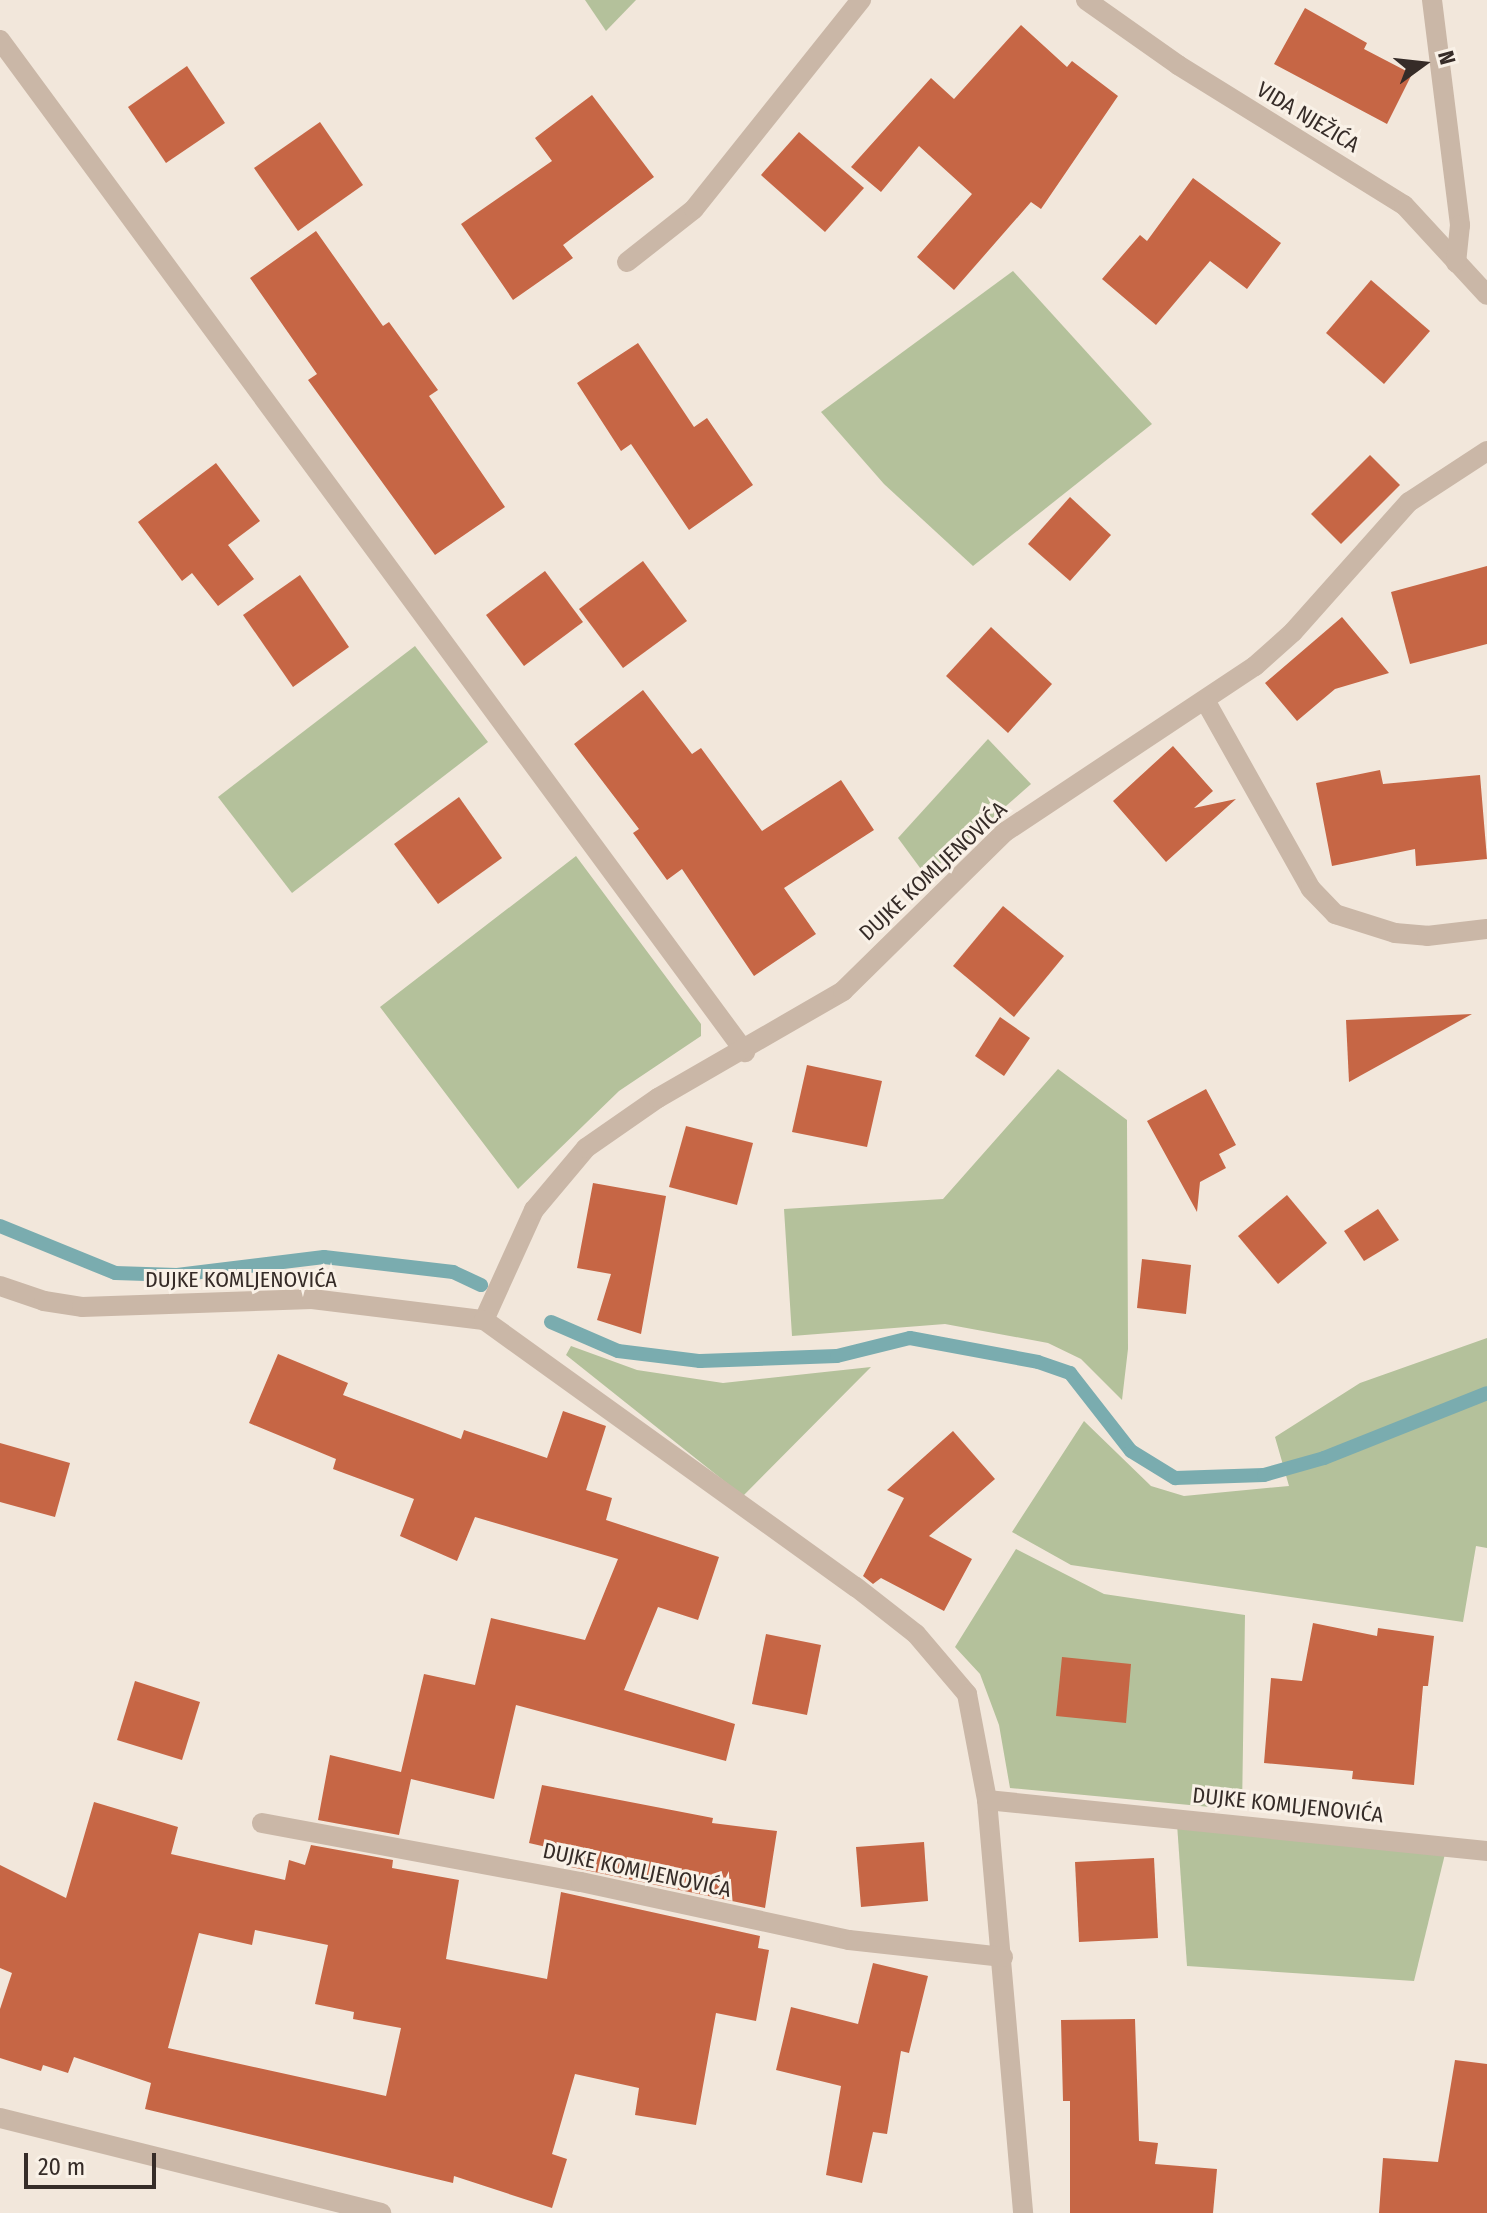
<!DOCTYPE html>
<meta charset="utf-8">
<style>
body{margin:0}
#map{position:relative;width:1487px;height:2213px;overflow:hidden;background:#f2e7db;font-family:"Fira Sans Condensed",sans-serif}
div>[style]{position:absolute}
.green>*{inset:0;background:#b4c19b}
.stream>*{height:14px;margin:-7px;padding:0 7px;transform-origin:7px;border-radius:7px;background:#7aacaf}
.building>*{inset:0;background:#c66645}
.street>*{height:20px;margin:-10px;padding:0 10px;transform-origin:10px;border-radius:10px;background:#cab7a7}
span{translate:-50% -50%;white-space:nowrap;text-align:center;line-height:1.15;-webkit-text-stroke:6px #f9f1e7;paint-order:stroke}
.street-label{font-size:22px;color:#362c28}
.north{position:absolute;left:1383px;top:24px;width:80px;height:80px;-webkit-text-stroke:6px #f9f1e7;paint-order:stroke;rotate:75deg;font-size:22px;font-weight:700;line-height:32px;text-align:center;color:#362c28}
.north::after{content:'';display:block;margin:auto;width:28px;height:36px;background:#362c28;clip-path:polygon(50% 0,100% 100%,50% 72%,0 100%)}
.scale{position:absolute;left:24px;top:2153px;width:132px;height:36px;box-sizing:border-box;border:4px solid #362c28;border-top:0;padding-left:10px;font-size:24px;line-height:28px;white-space:nowrap;color:#362c28;-webkit-text-stroke:6px #f9f1e7;paint-order:stroke}
</style>
<div id="map">
<div class="green">
<i style="clip-path:polygon(585px 0,636px 0,606px 31px)"></i>
<i style="clip-path:polygon(1013px 271px,1152px 424px,973px 566px,884px 484px,821px 412px)"></i>
<i style="clip-path:polygon(415px 646px,488px 742px,292px 893px,218px 797px)"></i>
<i style="clip-path:polygon(988px 739px,1031px 784px,926px 876px,898px 838px)"></i>
<i style="clip-path:polygon(576px 856px,701px 1024px,701px 1036px,619px 1091px,518px 1189px,380px 1007px)"></i>
<i style="clip-path:polygon(1058px 1069px,1127px 1120px,1128px 1349px,1122px 1400px,1081px 1359px,1048px 1343px,945px 1324px,792px 1336px,784px 1209px,943px 1199px)"></i>
<i style="clip-path:polygon(1487px 1338px,1487px 1548px,1476px 1546px,1463px 1622px,1071px 1565px,1012px 1532px,1084px 1421px,1151px 1486px,1184px 1496px,1289px 1486px,1275px 1437px,1360px 1383px)"></i>
<i style="clip-path:polygon(571px 1346px,637px 1370px,723px 1383px,871px 1367px,743px 1496px,566px 1355px)"></i>
<i style="clip-path:polygon(1016px 1549px,1104px 1594px,1245px 1615px,1242px 1810px,1010px 1788px,999px 1725px,980px 1674px,955px 1647px)"></i>
<i style="clip-path:polygon(1177px 1824px,1445px 1854px,1414px 1981px,1187px 1966px)"></i>
</div>
<div class="stream">
<i style="left:0;top:1226px;width:124px;rotate:22.2deg"></i>
<i style="left:115px;top:1273px;width:62px;rotate:1.8deg"></i>
<i style="left:177px;top:1275px;width:148px;rotate:-7deg"></i>
<i style="left:324px;top:1257px;width:130px;rotate:6.6deg"></i>
<i style="left:453px;top:1272px;width:31px;rotate:25deg"></i>
<i style="left:551px;top:1322px;width:73px;rotate:23.4deg"></i>
<i style="left:618px;top:1351px;width:83px;rotate:7deg"></i>
<i style="left:700px;top:1361px;width:137px;rotate:-2.1deg"></i>
<i style="left:837px;top:1356px;width:75px;rotate:-13.9deg"></i>
<i style="left:910px;top:1338px;width:130px;rotate:10.6deg"></i>
<i style="left:1038px;top:1362px;width:34px;rotate:19deg"></i>
<i style="left:1070px;top:1373px;width:99px;rotate:52deg"></i>
<i style="left:1131px;top:1451px;width:52px;rotate:31.5deg"></i>
<i style="left:1175px;top:1478px;width:89px;rotate:-1.9deg"></i>
<i style="left:1264px;top:1475px;width:62px;rotate:-15.8deg"></i>
<i style="left:1324px;top:1458px;width:175px;rotate:-21.7deg"></i>
</div>
<div class="building">
<i style="clip-path:polygon(1305px 8px,1367px 43px,1364px 49px,1412px 74px,1387px 124px,1274px 64px)"></i>
<i style="clip-path:polygon(1021px 25px,1067px 67px,1072px 61px,1118px 96px,1041px 209px,1031px 202px,954px 290px,917px 257px,972px 194px,919px 146px,881px 192px,851px 167px,931px 78px,954px 99px)"></i>
<i style="clip-path:polygon(187px 66px,225px 123px,166px 163px,128px 107px)"></i>
<i style="clip-path:polygon(592px 95px,654px 177px,563px 245px,573px 258px,513px 300px,461px 224px,552px 161px,535px 138px)"></i>
<i style="clip-path:polygon(320px 122px,363px 185px,298px 231px,254px 168px)"></i>
<i style="clip-path:polygon(799px 132px,864px 188px,825px 232px,761px 175px)"></i>
<i style="clip-path:polygon(1193px 178px,1281px 243px,1247px 289px,1210px 261px,1156px 325px,1102px 279px,1140px 235px,1147px 241px)"></i>
<i style="clip-path:polygon(316px 231px,383px 326px,389px 322px,438px 390px,429px 396px,505px 507px,435px 555px,308px 380px,317px 374px,250px 278px)"></i>
<i style="clip-path:polygon(1371px 280px,1430px 331px,1384px 384px,1326px 333px)"></i>
<i style="clip-path:polygon(638px 343px,694px 427px,707px 418px,753px 485px,689px 530px,631px 444px,621px 451px,577px 383px)"></i>
<i style="clip-path:polygon(1370px 455px,1400px 485px,1341px 544px,1311px 514px)"></i>
<i style="clip-path:polygon(216px 463px,260px 521px,228px 545px,254px 579px,218px 606px,192px 573px,182px 581px,138px 522px)"></i>
<i style="clip-path:polygon(1070px 497px,1111px 535px,1070px 581px,1028px 544px)"></i>
<i style="clip-path:polygon(643px 561px,687px 621px,623px 668px,579px 609px)"></i>
<i style="clip-path:polygon(1487px 566px,1487px 644px,1410px 664px,1391px 592px)"></i>
<i style="clip-path:polygon(545px 571px,583px 622px,524px 666px,486px 615px)"></i>
<i style="clip-path:polygon(300px 575px,349px 647px,293px 687px,243px 615px)"></i>
<i style="clip-path:polygon(1342px 617px,1389px 673px,1335px 689px,1297px 721px,1265px 683px)"></i>
<i style="clip-path:polygon(991px 627px,1052px 684px,1008px 733px,946px 676px)"></i>
<i style="clip-path:polygon(643px 690px,692px 754px,701px 748px,762px 831px,841px 780px,874px 830px,784px 888px,816px 934px,754px 976px,682px 869px,667px 880px,633px 833px,639px 829px,574px 744px)"></i>
<i style="clip-path:polygon(1173px 746px,1213px 791px,1194px 808px,1236px 799px,1166px 862px,1113px 801px)"></i>
<i style="clip-path:polygon(1380px 770px,1383px 784px,1480px 775px,1487px 859px,1416px 866px,1415px 849px,1332px 866px,1316px 783px)"></i>
<i style="clip-path:polygon(459px 797px,502px 858px,438px 904px,394px 844px)"></i>
<i style="clip-path:polygon(1003px 906px,1064px 956px,1014px 1017px,953px 966px)"></i>
<i style="clip-path:polygon(1472px 1014px,1349px 1082px,1346px 1020px)"></i>
<i style="clip-path:polygon(1000px 1017px,1030px 1038px,1004px 1076px,975px 1056px)"></i>
<i style="clip-path:polygon(807px 1065px,882px 1081px,867px 1147px,792px 1132px)"></i>
<i style="clip-path:polygon(1206px 1089px,1236px 1145px,1219px 1154px,1226px 1168px,1200px 1182px,1197px 1212px,1147px 1121px)"></i>
<i style="clip-path:polygon(686px 1126px,753px 1143px,737px 1205px,669px 1187px)"></i>
<i style="clip-path:polygon(593px 1183px,666px 1196px,641px 1334px,597px 1320px,611px 1274px,577px 1268px)"></i>
<i style="clip-path:polygon(1287px 1195px,1327px 1243px,1278px 1284px,1238px 1236px)"></i>
<i style="clip-path:polygon(1378px 1209px,1399px 1240px,1364px 1261px,1344px 1231px)"></i>
<i style="clip-path:polygon(1142px 1259px,1191px 1265px,1186px 1314px,1137px 1308px)"></i>
<i style="clip-path:polygon(278px 1354px,348px 1383px,343px 1395px,461px 1439px,464px 1430px,547px 1458px,563px 1411px,606px 1426px,586px 1490px,612px 1498px,606px 1520px,719px 1557px,698px 1620px,658px 1607px,624px 1690px,735px 1724px,726px 1761px,516px 1705px,494px 1799px,411px 1779px,399px 1835px,318px 1820px,330px 1755px,401px 1772px,424px 1674px,475px 1685px,491px 1618px,585px 1640px,618px 1559px,475px 1517px,457px 1561px,400px 1536px,414px 1499px,333px 1469px,336px 1459px,249px 1423px)"></i>
<i style="clip-path:polygon(953px 1431px,995px 1479px,929px 1536px,972px 1559px,944px 1611px,881px 1578px,873px 1584px,863px 1576px,904px 1498px,887px 1490px)"></i>
<i style="clip-path:polygon(0 1443px,70px 1463px,55px 1517px,0 1502px)"></i>
<i style="clip-path:polygon(1313px 1623px,1377px 1636px,1378px 1628px,1434px 1636px,1428px 1686px,1423px 1686px,1414px 1785px,1352px 1779px,1353px 1771px,1264px 1763px,1271px 1678px,1302px 1681px)"></i>
<i style="clip-path:polygon(766px 1634px,821px 1645px,807px 1715px,752px 1704px)"></i>
<i style="clip-path:polygon(1062px 1657px,1131px 1664px,1126px 1723px,1056px 1716px)"></i>
<i style="clip-path:polygon(135px 1681px,200px 1702px,182px 1760px,117px 1740px)"></i>
<i style="clip-path:polygon(542px 1785px,713px 1818px,712px 1823px,777px 1831px,765px 1908px,566px 1866px,568px 1852px,529px 1843px)"></i>
<i style="clip-path:polygon(evenodd,94px 1802px,178px 1827px,171px 1854px,285px 1880px,289px 1860px,305px 1865px,311px 1845px,393px 1860px,392px 1868px,459px 1880px,446px 1959px,547px 1979px,561px 1892px,760px 1936px,758px 1948px,769px 1950px,756px 2021px,716px 2013px,696px 2125px,635px 2115px,639px 2088px,575px 2074px,552px 2154px,567px 2159px,552px 2208px,454px 2176px,453px 2183px,145px 2109px,151px 2083px,74px 2057px,68px 2073px,43px 2065px,41px 2071px,0 2058px,0 2009px,12px 1973px,0 1968px,0 1865px,66px 1898px,94px 1802px,255px 1930px,328px 1945px,315px 2004px,354px 2012px,353px 2019px,401px 2028px,386px 2096px,168px 2048px,199px 1933px,252px 1945px,255px 1930px)"></i>
<i style="clip-path:polygon(924px 1842px,928px 1901px,861px 1907px,856px 1847px)"></i>
<i style="clip-path:polygon(1154px 1858px,1158px 1938px,1079px 1942px,1075px 1862px)"></i>
<i style="clip-path:polygon(873px 1963px,928px 1976px,909px 2053px,901px 2051px,887px 2134px,873px 2132px,862px 2183px,826px 2175px,841px 2086px,776px 2070px,791px 2007px,858px 2024px)"></i>
<i style="clip-path:polygon(1135px 2019px,1139px 2141px,1158px 2143px,1155px 2164px,1217px 2169px,1213px 2213px,1070px 2213px,1070px 2101px,1063px 2101px,1061px 2020px)"></i>
<i style="clip-path:polygon(1455px 2060px,1487px 2064px,1487px 2213px,1379px 2213px,1383px 2158px,1438px 2162px)"></i>
</div>
<div class="street">
<i style="left:1086px;top:0;width:113px;rotate:35.2deg"></i>
<i style="left:1178px;top:65px;width:266px;rotate:31.8deg"></i>
<i style="left:1404px;top:205px;width:122px;rotate:47.3deg"></i>
<i style="left:1432px;top:0;width:227px;rotate:82.9deg"></i>
<i style="left:1460px;top:225px;width:38px;rotate:96deg"></i>
<i style="left:0;top:40px;width:1257px;rotate:53.64deg"></i>
<i style="left:627px;top:262px;width:85px;rotate:-38.3deg"></i>
<i style="left:694px;top:209px;width:268px;rotate:-51.4deg"></i>
<i style="left:1206px;top:702px;width:214px;rotate:60.7deg"></i>
<i style="left:1311px;top:889px;width:35px;rotate:46deg"></i>
<i style="left:1335px;top:914px;width:63px;rotate:17.6deg"></i>
<i style="left:1395px;top:933px;width:32px;rotate:5deg"></i>
<i style="left:1427px;top:936px;width:60px;rotate:-6.7deg"></i>
<i style="left:0;top:1286px;width:46px;rotate:18.8deg"></i>
<i style="left:44px;top:1301px;width:38px;rotate:9deg"></i>
<i style="left:82px;top:1307px;width:230px;rotate:-2deg"></i>
<i style="left:312px;top:1299px;width:173px;rotate:7deg"></i>
<i style="left:484px;top:1320px;width:121px;rotate:-65.6deg"></i>
<i style="left:534px;top:1210px;width:81px;rotate:-50deg"></i>
<i style="left:586px;top:1148px;width:88px;rotate:-34.8deg"></i>
<i style="left:658px;top:1098px;width:214px;rotate:-30deg"></i>
<i style="left:843px;top:991px;width:227px;rotate:-44.5deg"></i>
<i style="left:1005px;top:832px;width:300px;rotate:-33.6deg"></i>
<i style="left:1255px;top:666px;width:51px;rotate:-41.8deg"></i>
<i style="left:1293px;top:632px;width:174px;rotate:-48.3deg"></i>
<i style="left:1409px;top:502px;width:93px;rotate:-33.2deg"></i>
<i style="left:484px;top:1320px;width:458px;rotate:35.7deg"></i>
<i style="left:856px;top:1587px;width:76px;rotate:38.1deg"></i>
<i style="left:916px;top:1634px;width:79px;rotate:49.6deg"></i>
<i style="left:967px;top:1694px;width:108px;rotate:79.3deg"></i>
<i style="left:987px;top:1800px;width:415px;rotate:85deg"></i>
<i style="left:987px;top:1800px;width:503px;rotate:5.82deg"></i>
<i style="left:262px;top:1823px;width:324px;rotate:10.5deg"></i>
<i style="left:581px;top:1882px;width:274px;rotate:12.2deg"></i>
<i style="left:849px;top:1940px;width:155px;rotate:6.3deg"></i>
<i style="left:0;top:2118px;width:393px;rotate:14deg"></i>
</div>
<div class="street-label">
<span style="left:1308px;top:117px;rotate:31deg">VIDA NJEŽIĆA</span>
<span style="left:933px;top:871px;rotate:-43deg">DUJKE KOMLJENOVIĆA</span>
<span style="left:241px;top:1280px">DUJKE KOMLJENOVIĆA</span>
<span style="left:1288px;top:1805px;rotate:6deg">DUJKE KOMLJENOVIĆA</span>
<span style="left:637px;top:1870px;rotate:12deg">DUJKE KOMLJENOVIĆA</span>
</div>
<div class="north">N</div>
<div class="scale">20 m</div>
</div>
